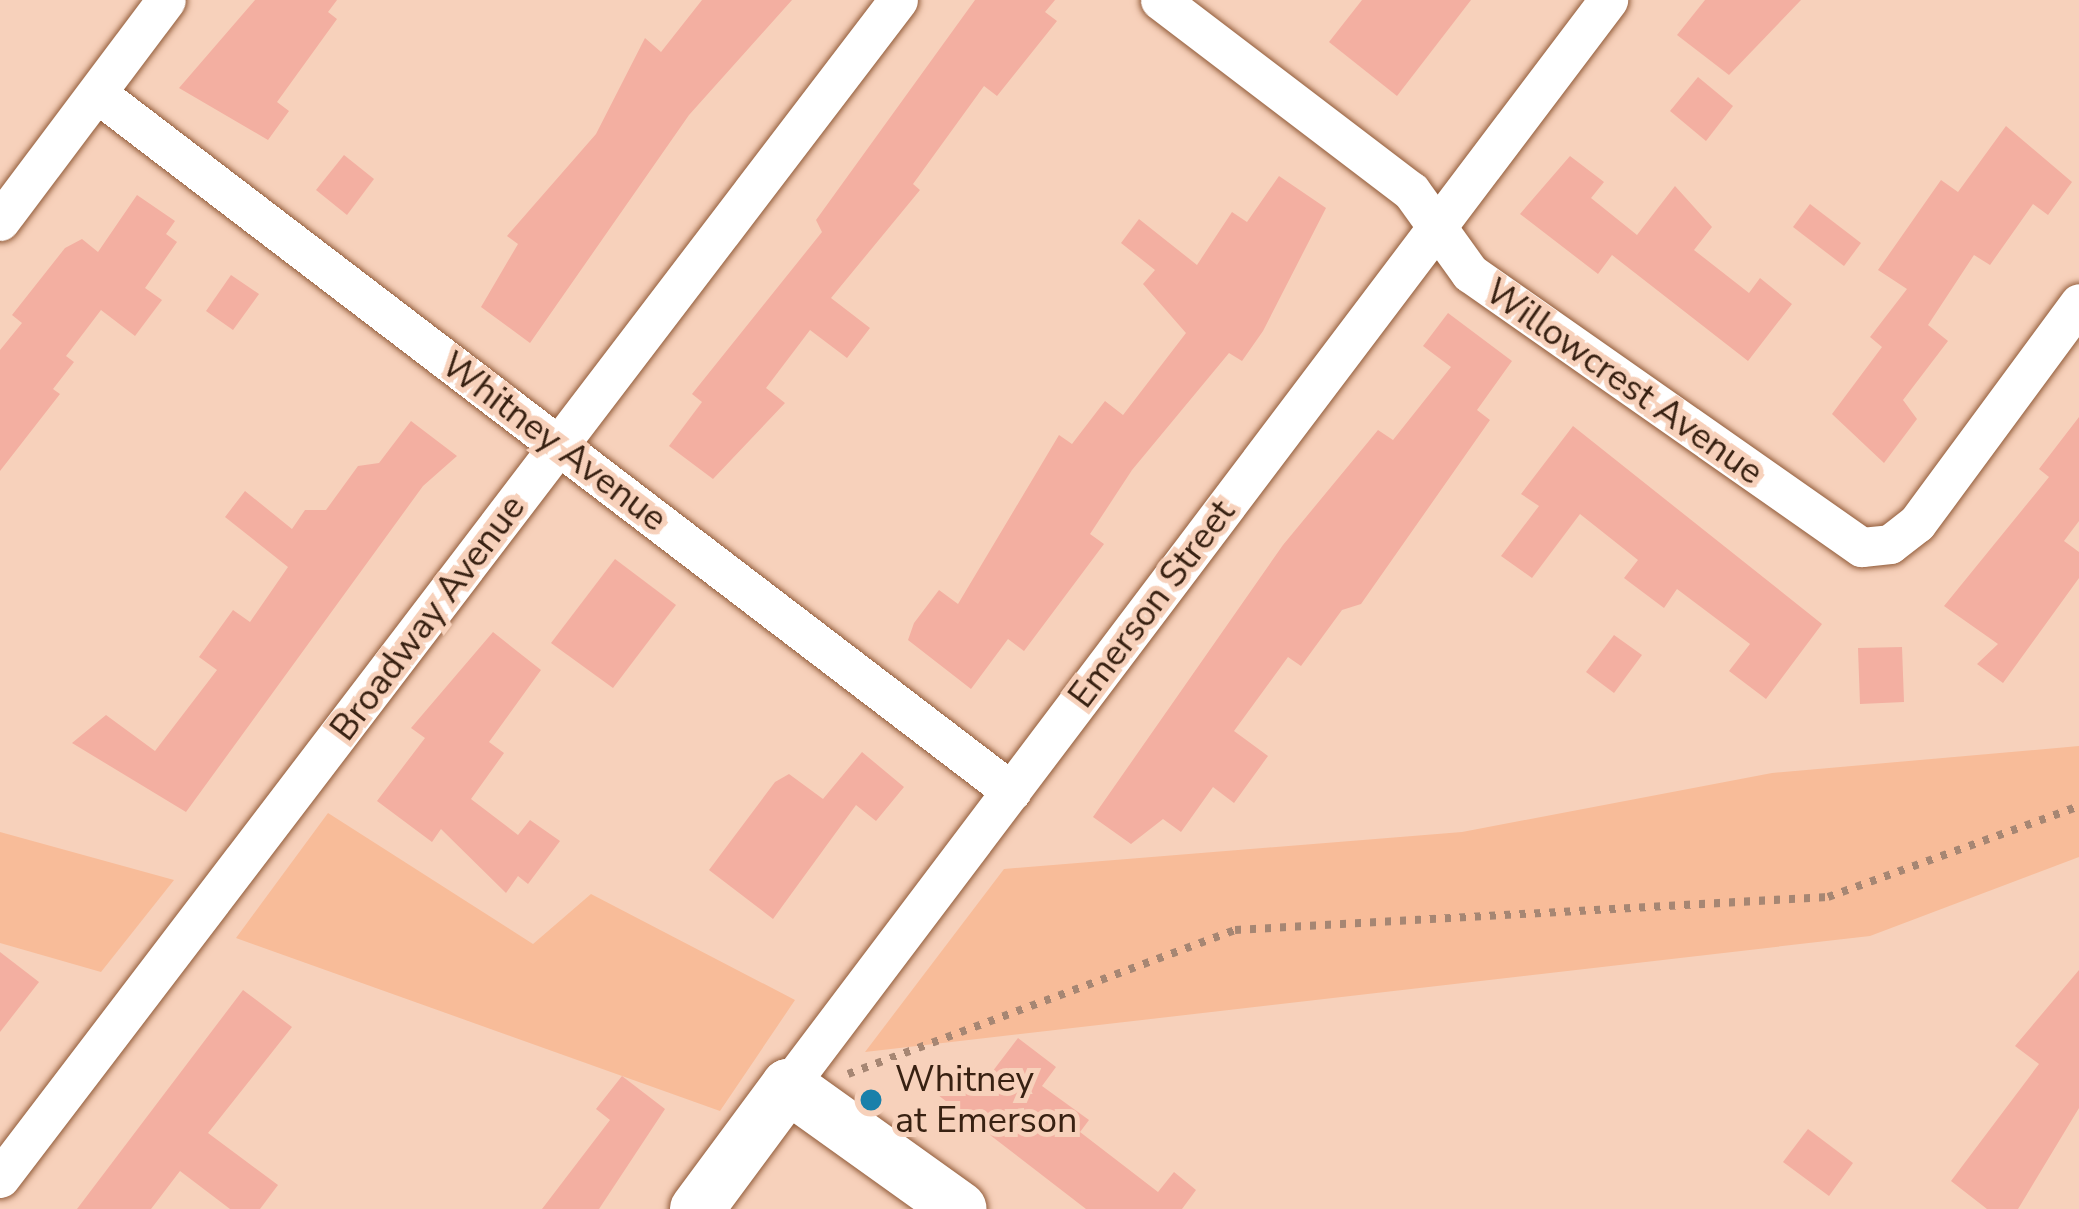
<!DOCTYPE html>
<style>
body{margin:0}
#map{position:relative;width:2079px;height:1209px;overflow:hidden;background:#f7d1bb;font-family:"Nunito Sans",sans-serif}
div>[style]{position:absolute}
.green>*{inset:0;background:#f8bc99}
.building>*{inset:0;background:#f3afa1}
.path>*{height:8px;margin-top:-4px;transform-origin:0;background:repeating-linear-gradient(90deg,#a68673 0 6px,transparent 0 15px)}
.roads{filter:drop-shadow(0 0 3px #915b39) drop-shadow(0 0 3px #915b39)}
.street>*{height:39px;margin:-19.5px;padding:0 19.5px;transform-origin:19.5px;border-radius:19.5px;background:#fff}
.secondary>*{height:54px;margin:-27px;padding:0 27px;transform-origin:27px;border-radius:27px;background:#fff}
.dots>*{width:33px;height:33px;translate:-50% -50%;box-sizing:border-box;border:6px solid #f7d1bb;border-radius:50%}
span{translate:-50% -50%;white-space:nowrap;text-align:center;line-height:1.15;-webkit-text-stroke:10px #f7d1bb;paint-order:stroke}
.street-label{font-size:36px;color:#382112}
.poi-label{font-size:36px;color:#382112}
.left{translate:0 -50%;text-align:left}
</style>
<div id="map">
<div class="green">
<i style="clip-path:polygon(2079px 746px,2079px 857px,1870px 936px,865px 1052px,1004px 869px,1462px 832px,1772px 773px)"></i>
<i style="clip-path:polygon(328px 813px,533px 944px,591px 894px,795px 1000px,720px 1111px,236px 938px)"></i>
<i style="clip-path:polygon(0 832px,174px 880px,101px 972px,0 943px)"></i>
</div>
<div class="building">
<i style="clip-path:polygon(255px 0,337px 0,328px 12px,337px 19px,277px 102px,289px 111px,268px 140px,179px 88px)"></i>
<i style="clip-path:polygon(702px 0,792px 0,689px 115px,530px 343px,481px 307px,518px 244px,507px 236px,596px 134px,645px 38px,661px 52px)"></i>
<i style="clip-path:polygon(975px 0,1055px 0,1045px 12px,1057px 21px,997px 96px,984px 86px,913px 184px,920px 190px,831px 298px,870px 328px,847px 358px,810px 330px,766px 388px,785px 403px,713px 479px,669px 446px,702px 402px,692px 394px,822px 232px,816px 220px)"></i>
<i style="clip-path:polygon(1362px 0,1471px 0,1397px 96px,1329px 42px)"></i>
<i style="clip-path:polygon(1705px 0,1801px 0,1729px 75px,1677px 35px)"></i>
<i style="clip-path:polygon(1698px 77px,1733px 106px,1706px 141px,1670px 111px)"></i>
<i style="clip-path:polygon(2006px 126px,2072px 182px,2048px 215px,2033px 204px,1990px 265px,1974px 255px,1928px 325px,1948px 341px,1903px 400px,1917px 419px,1884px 463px,1832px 414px,1882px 347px,1870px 337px,1907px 289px,1878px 270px,1941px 180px,1958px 192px)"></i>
<i style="clip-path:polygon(344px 155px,374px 179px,347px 215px,316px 190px)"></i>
<i style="clip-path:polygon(1570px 156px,1604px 182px,1591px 198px,1637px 235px,1675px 186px,1712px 227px,1694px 250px,1749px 293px,1760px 278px,1792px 304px,1748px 361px,1612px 255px,1598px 274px,1520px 214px)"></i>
<i style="clip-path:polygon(1279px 176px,1326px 208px,1263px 331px,1242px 361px,1229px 353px,1132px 470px,1090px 534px,1104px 544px,1024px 651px,1008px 639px,971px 689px,908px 640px,914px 623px,939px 590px,958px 604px,1059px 435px,1072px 444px,1105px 401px,1123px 415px,1186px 333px,1143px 284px,1155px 270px,1121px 243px,1139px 219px,1197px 265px,1232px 212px,1247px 222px)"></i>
<i style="clip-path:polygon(137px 195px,175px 221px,166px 234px,177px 242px,145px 288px,162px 300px,135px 336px,101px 310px,66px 356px,74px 362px,53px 389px,60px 394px,0 471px,0 350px,22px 323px,12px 315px,65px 248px,82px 239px,98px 252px)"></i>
<i style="clip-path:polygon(1810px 204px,1861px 243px,1844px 266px,1793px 227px)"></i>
<i style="clip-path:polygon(231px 275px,259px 294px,233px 330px,206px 311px)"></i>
<i style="clip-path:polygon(1448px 313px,1512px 361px,1477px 410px,1490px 420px,1361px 604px,1342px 610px,1301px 666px,1288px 657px,1234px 731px,1268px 756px,1234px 803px,1213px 787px,1181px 832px,1163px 819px,1131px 844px,1093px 817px,1283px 545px,1378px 430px,1393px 440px,1451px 367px,1423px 346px)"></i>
<i style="clip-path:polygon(2079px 417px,2079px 521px,2064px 541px,2079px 552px,2079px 578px,2003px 683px,1977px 664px,1998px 644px,1944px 606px,2049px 477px,2039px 469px)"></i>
<i style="clip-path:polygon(411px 421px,457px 456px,423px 486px,186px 812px,72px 743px,106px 715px,155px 751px,217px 670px,199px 657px,233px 610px,250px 622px,288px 567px,225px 517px,245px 491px,292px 529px,305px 510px,326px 510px,358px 466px,379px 463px)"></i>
<i style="clip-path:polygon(1573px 426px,1822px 624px,1766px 699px,1729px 671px,1750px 644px,1677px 589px,1664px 608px,1624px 578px,1638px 560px,1580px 514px,1532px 578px,1501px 556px,1539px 506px,1521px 494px)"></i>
<i style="clip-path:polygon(615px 559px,676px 605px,613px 688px,551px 643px)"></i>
<i style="clip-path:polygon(493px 632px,541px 670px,489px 742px,504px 753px,471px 799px,518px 835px,530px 820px,560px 841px,528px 884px,518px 876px,506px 893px,441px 829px,432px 842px,377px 801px,425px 738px,411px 728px)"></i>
<i style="clip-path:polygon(1614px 635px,1642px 655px,1614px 693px,1586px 672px)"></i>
<i style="clip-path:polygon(1902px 647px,1904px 702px,1860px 704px,1858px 648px)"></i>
<i style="clip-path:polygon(862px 752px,904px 787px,876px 821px,856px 805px,773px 919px,709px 870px,775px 782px,789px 774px,823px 799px)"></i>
<i style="clip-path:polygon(0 952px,39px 982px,0 1032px)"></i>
<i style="clip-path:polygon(2079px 970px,2079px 1108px,2018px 1209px,1987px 1209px,1951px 1181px,2039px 1064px,2015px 1046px)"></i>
<i style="clip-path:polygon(243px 990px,292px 1027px,208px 1133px,278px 1185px,260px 1209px,230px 1209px,180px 1171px,151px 1209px,77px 1209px)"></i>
<i style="clip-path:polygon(1018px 1038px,1056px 1067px,1042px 1086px,1089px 1120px,1080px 1132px,1158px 1192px,1174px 1172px,1196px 1190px,1182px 1209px,1086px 1209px,938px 1095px,962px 1063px,986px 1080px)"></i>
<i style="clip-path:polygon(622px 1076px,665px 1109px,599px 1209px,542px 1209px,610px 1120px,596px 1109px)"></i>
<i style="clip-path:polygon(1808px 1129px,1853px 1163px,1829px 1196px,1783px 1162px)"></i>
</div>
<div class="path">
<i style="left:848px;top:1074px;width:413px;rotate:-20.4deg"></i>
<i style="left:1235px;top:930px;width:594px;rotate:-3.19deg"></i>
<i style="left:1828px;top:897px;width:267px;rotate:-19.9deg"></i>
</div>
<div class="roads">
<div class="street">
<i style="left:1160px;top:0;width:315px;rotate:37.3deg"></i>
<i style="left:1411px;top:191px;width:101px;rotate:54.3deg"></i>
<i style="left:1470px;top:273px;width:478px;rotate:35deg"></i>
<i style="left:1862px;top:547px;width:28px;rotate:-6deg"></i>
<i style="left:1890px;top:544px;width:34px;rotate:-38deg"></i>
<i style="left:1917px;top:523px;width:273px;rotate:-53.6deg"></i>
<i style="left:98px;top:94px;width:1149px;rotate:37.36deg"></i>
<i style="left:0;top:221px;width:276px;rotate:-53.1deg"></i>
<i style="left:788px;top:1086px;width:1361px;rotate:-52.94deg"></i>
<i style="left:0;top:1178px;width:1481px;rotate:-52.68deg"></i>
</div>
<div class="secondary">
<i style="left:697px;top:1209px;width:153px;rotate:-53.5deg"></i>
<i style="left:788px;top:1086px;width:211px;rotate:35.6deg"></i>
</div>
</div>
<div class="dots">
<i style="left:871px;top:1100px;background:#1980aa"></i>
</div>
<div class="street-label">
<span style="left:1624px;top:382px;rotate:35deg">Willowcrest Avenue</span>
<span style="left:554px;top:442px;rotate:37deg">Whitney Avenue</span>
<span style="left:1152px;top:604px;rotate:-53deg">Emerson Street</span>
<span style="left:428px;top:618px;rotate:-53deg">Broadway Avenue</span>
</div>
<div class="poi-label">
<span class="left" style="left:895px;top:1100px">Whitney<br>at Emerson</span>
</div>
</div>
